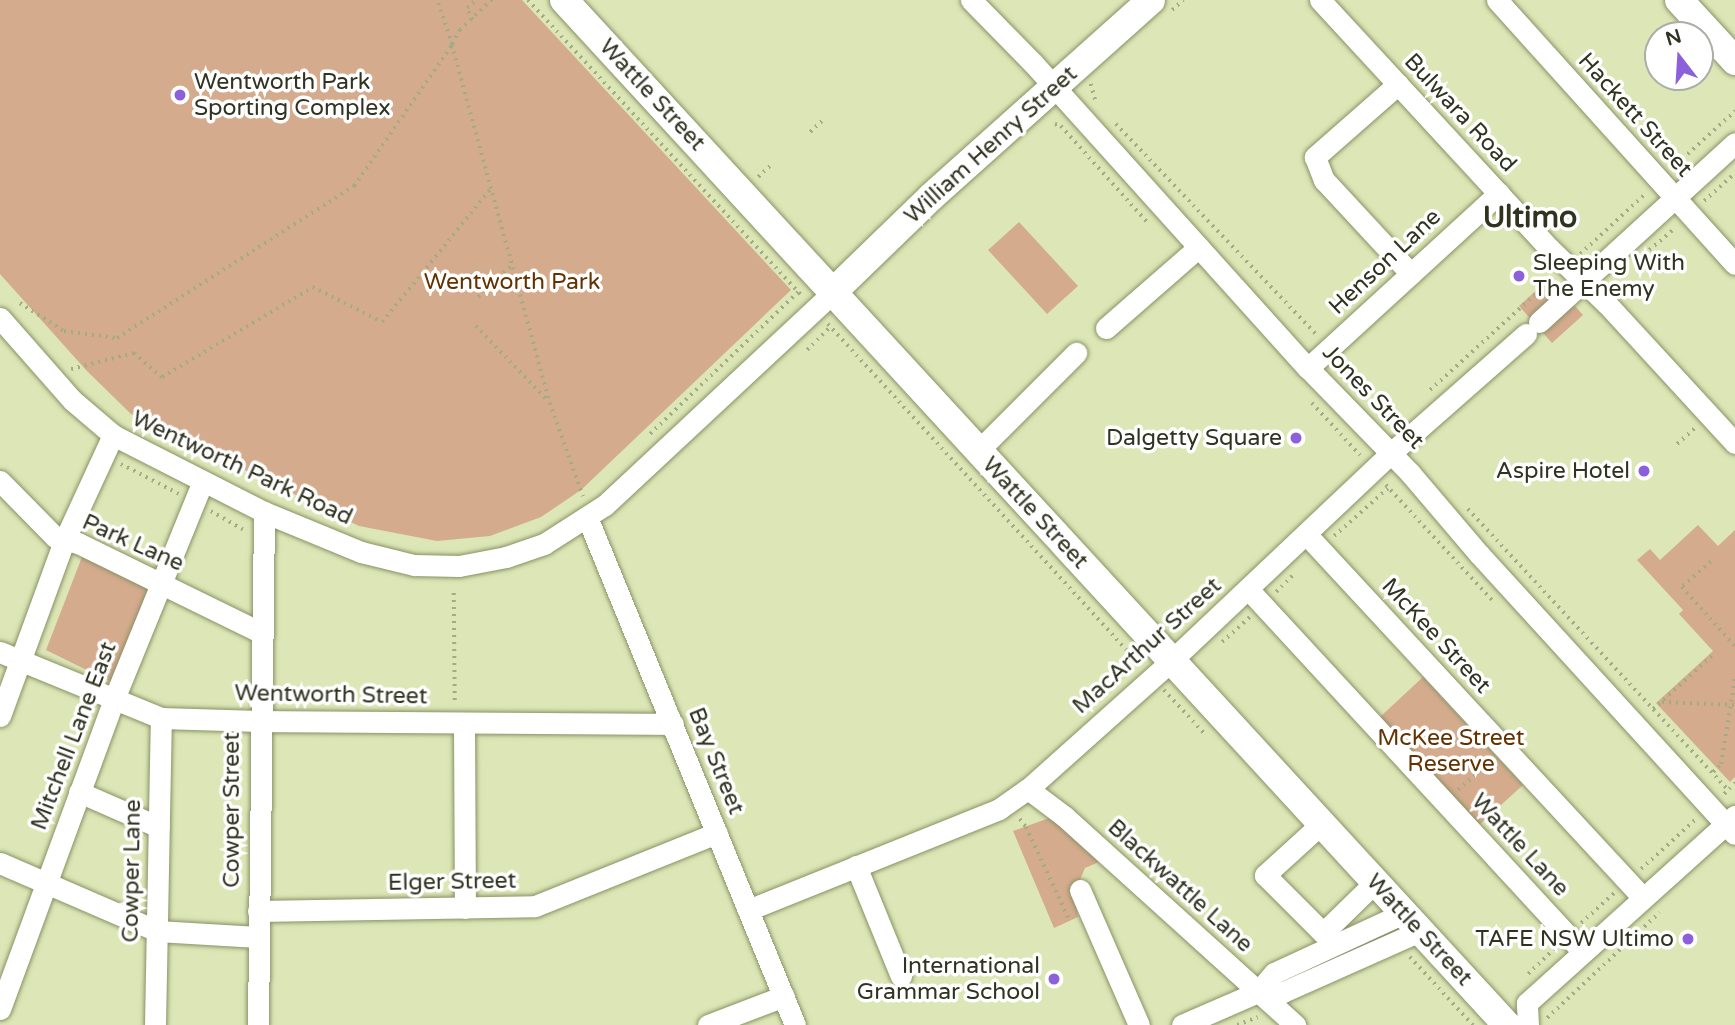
<!DOCTYPE html>
<style>
body{margin:0}
#map{position:relative;width:1735px;height:1025px;overflow:hidden;background:#dce6b6;font-family:"Varela Round",sans-serif}
div>[style]{position:absolute}
.green>*{inset:0;background:#d5ab8e}
.path>*{height:3.5px;margin-top:-1.75px;transform-origin:0;background:repeating-linear-gradient(90deg,#a3ab84 0 2px,transparent 0 7px)}
.roads{filter:drop-shadow(0 0 2px #899266) drop-shadow(0 0 2px #899266)}
.minor>*{height:21px;margin:-10.5px;padding:0 10.5px;transform-origin:10.5px;border-radius:10.5px;background:#fff}
.major>*{height:28px;margin:-14px;padding:0 14px;transform-origin:14px;border-radius:14px;background:#fff}
.dots>*{width:19px;height:19px;translate:-50% -50%;box-sizing:border-box;border:4px solid #fff;border-radius:50%}
span{translate:-50% -50%;white-space:nowrap;text-align:center;line-height:1.15;-webkit-text-stroke:7px #fff;paint-order:stroke}
.poi-label{font-size:23px;color:#2f3320}
.left{translate:0 -50%;text-align:left}
.right{translate:-100% -50%;text-align:right}
.street-label{font-size:23px;color:#2f3320}
.park-label{font-size:23px;color:#633200}
.district-label{font-size:30px;color:#2f3320;font-weight:700}
.north{position:absolute;left:1644px;top:21px;width:70px;height:70px;box-sizing:border-box;background:#fff;border:2px solid #acada6;border-radius:50%;rotate:343deg;font-size:19px;font-weight:700;line-height:28px;text-align:center;color:#2f3320}
.north::after{content:'';display:block;margin:auto;width:24px;height:32px;background:#8c60db;clip-path:polygon(50% 0,100% 100%,50% 72%,0 100%)}
</style>
<div id="map">
<div class="green">
<i style="clip-path:polygon(0 0,522px 0,791px 290px,581px 490px,541px 517px,490px 536px,437px 541px,359px 526px,131px 414px,86px 370px,0 274px)"></i>
<i style="clip-path:polygon(1019px 222px,1078px 286px,1047px 314px,988px 250px)"></i>
<i style="clip-path:polygon(1550px 278px,1583px 315px,1552px 343px,1519px 306px)"></i>
<i style="clip-path:polygon(1698px 525px,1718px 546px,1735px 530px,1735px 777px,1730px 782px,1656px 703px,1713px 651px,1679px 614px,1683px 610px,1637px 560px,1650px 549px,1660px 560px)"></i>
<i style="clip-path:polygon(82px 557px,150px 589px,113px 683px,46px 650px)"></i>
<i style="clip-path:polygon(1423px 677px,1523px 785px,1479px 825px,1380px 717px)"></i>
<i style="clip-path:polygon(1052px 817px,1099px 862px,1085px 868px,1074px 894px,1078px 917px,1054px 928px,1013px 831px)"></i>
</div>
<div class="path">
<i style="left:492px;top:0;width:44px;rotate:136.8deg"></i>
<i style="left:460px;top:30px;width:17px;rotate:118deg"></i>
<i style="left:452px;top:45px;width:371px;rotate:74.7deg"></i>
<i style="left:550px;top:403px;width:99px;rotate:70.5deg"></i>
<i style="left:528px;top:0;width:403px;rotate:47.2deg"></i>
<i style="left:1172px;top:10px;width:15px;rotate:-42deg"></i>
<i style="left:472px;top:20px;width:13px;rotate:-113deg"></i>
<i style="left:467px;top:8px;width:12px;rotate:-42deg"></i>
<i style="left:1091px;top:84px;width:20px;rotate:75deg"></i>
<i style="left:1055px;top:124px;width:6px;rotate:18deg"></i>
<i style="left:1061px;top:126px;width:132px;rotate:48.1deg"></i>
<i style="left:1116px;top:124px;width:293px;rotate:46.4deg"></i>
<i style="left:810px;top:132px;width:18px;rotate:-43deg"></i>
<i style="left:1672px;top:168px;width:85px;rotate:-42.1deg"></i>
<i style="left:758px;top:177px;width:18px;rotate:-43deg"></i>
<i style="left:1704px;top:201px;width:42px;rotate:-42.1deg"></i>
<i style="left:1649px;top:250px;width:34px;rotate:-40deg"></i>
<i style="left:1580px;top:254px;width:90px;rotate:-42.7deg"></i>
<i style="left:478px;top:297px;width:48px;rotate:-43.3deg"></i>
<i style="left:20px;top:303px;width:52px;rotate:32.5deg"></i>
<i style="left:64px;top:331px;width:53px;rotate:7.5deg"></i>
<i style="left:117px;top:338px;width:282px;rotate:-32.7deg"></i>
<i style="left:354px;top:186px;width:172px;rotate:-55.2deg"></i>
<i style="left:452px;top:45px;width:47px;rotate:-108.4deg"></i>
<i style="left:828px;top:324px;width:461px;rotate:47.5deg"></i>
<i style="left:476px;top:326px;width:105px;rotate:46.2deg"></i>
<i style="left:807px;top:350px;width:33px;rotate:-45deg"></i>
<i style="left:1342px;top:362px;width:70px;rotate:46.7deg"></i>
<i style="left:1390px;top:413px;width:10px;rotate:29deg"></i>
<i style="left:71px;top:369px;width:65px;rotate:-14.3deg"></i>
<i style="left:134px;top:353px;width:37px;rotate:41deg"></i>
<i style="left:162px;top:377px;width:176px;rotate:-30.8deg"></i>
<i style="left:313px;top:287px;width:77px;rotate:26.9deg"></i>
<i style="left:382px;top:322px;width:174px;rotate:-50.8deg"></i>
<i style="left:1430px;top:390px;width:166px;rotate:-42.3deg"></i>
<i style="left:1312px;top:403px;width:71px;rotate:47.3deg"></i>
<i style="left:650px;top:434px;width:205px;rotate:-43.8deg"></i>
<i style="left:1677px;top:444px;width:25px;rotate:-42deg"></i>
<i style="left:121px;top:464px;width:65px;rotate:27.3deg"></i>
<i style="left:1386px;top:485px;width:161px;rotate:47.3deg"></i>
<i style="left:1468px;top:509px;width:383px;rotate:47.2deg"></i>
<i style="left:211px;top:511px;width:38px;rotate:30deg"></i>
<i style="left:1334px;top:536px;width:72px;rotate:-41.6deg"></i>
<i style="left:1711px;top:562px;width:38px;rotate:139deg"></i>
<i style="left:1682px;top:587px;width:79px;rotate:48.1deg"></i>
<i style="left:1276px;top:592px;width:24px;rotate:-45deg"></i>
<i style="left:454px;top:593px;width:110px;rotate:89.5deg"></i>
<i style="left:1222px;top:642px;width:38px;rotate:-42deg"></i>
<i style="left:1164px;top:690px;width:59px;rotate:47.1deg"></i>
<i style="left:1662px;top:702px;width:73px;rotate:2.4deg"></i>
<i style="left:1653px;top:709px;width:84px;rotate:-42.1deg"></i>
<i style="left:1713px;top:772px;width:11px;rotate:-45deg"></i>
<i style="left:1721px;top:764px;width:88px;rotate:-80.9deg"></i>
<i style="left:1458px;top:790px;width:45px;rotate:-42.3deg"></i>
<i style="left:1724px;top:794px;width:16px;rotate:-45deg"></i>
<i style="left:1020px;top:819px;width:10px;rotate:53deg"></i>
<i style="left:1026px;top:827px;width:104px;rotate:64.9deg"></i>
<i style="left:1641px;top:869px;width:76px;rotate:-42.3deg"></i>
<i style="left:1581px;top:923px;width:45px;rotate:-42.3deg"></i>
<i style="left:1410px;top:957px;width:93px;rotate:47.2deg"></i>
<i style="left:1528px;top:974px;width:37px;rotate:-44deg"></i>
<i style="left:1547px;top:1018px;width:154px;rotate:-43.2deg"></i>
<i style="left:1237px;top:1025px;width:22px;rotate:-21deg"></i>
</div>
<div class="roads">
<div class="minor">
<i style="left:971px;top:0;width:87px;rotate:45.5deg"></i>
<i style="left:1032px;top:62px;width:412px;rotate:48deg"></i>
<i style="left:1308px;top:368px;width:146px;rotate:45.8deg"></i>
<i style="left:1410px;top:473px;width:106px;rotate:49.6deg"></i>
<i style="left:1479px;top:554px;width:379px;rotate:47.6deg"></i>
<i style="left:1320px;top:0;width:339px;rotate:47.3deg"></i>
<i style="left:1550px;top:249px;width:79px;rotate:44deg"></i>
<i style="left:1607px;top:304px;width:189px;rotate:47.4deg"></i>
<i style="left:1497px;top:0;width:355px;rotate:48deg"></i>
<i style="left:1398px;top:84px;width:111px;rotate:138.7deg"></i>
<i style="left:1315px;top:157px;width:25px;rotate:69deg"></i>
<i style="left:1324px;top:180px;width:128px;rotate:47.2deg"></i>
<i style="left:0;top:318px;width:109px;rotate:48.7deg"></i>
<i style="left:72px;top:400px;width:54px;rotate:40.5deg"></i>
<i style="left:113px;top:435px;width:169px;rotate:27deg"></i>
<i style="left:264px;top:512px;width:105px;rotate:22.4deg"></i>
<i style="left:361px;top:552px;width:55px;rotate:13.8deg"></i>
<i style="left:414px;top:565px;width:45px;rotate:1.3deg"></i>
<i style="left:459px;top:566px;width:48px;rotate:-10.8deg"></i>
<i style="left:506px;top:557px;width:40px;rotate:-18.9deg"></i>
<i style="left:544px;top:544px;width:72px;rotate:-32.6deg"></i>
<i style="left:605px;top:505px;width:311px;rotate:-43deg"></i>
<i style="left:1539px;top:322px;width:265px;rotate:-42.4deg"></i>
<i style="left:1106px;top:328px;width:123px;rotate:-41.1deg"></i>
<i style="left:1308px;top:368px;width:259px;rotate:-42.5deg"></i>
<i style="left:978px;top:451px;width:139px;rotate:-45deg"></i>
<i style="left:0;top:481px;width:78px;rotate:45.5deg"></i>
<i style="left:55px;top:537px;width:24px;rotate:15deg"></i>
<i style="left:78px;top:543px;width:203px;rotate:26.1deg"></i>
<i style="left:587px;top:517px;width:549px;rotate:67.73deg"></i>
<i style="left:1306px;top:534px;width:495px;rotate:47.2deg"></i>
<i style="left:1248px;top:589px;width:494px;rotate:47.3deg"></i>
<i style="left:0;top:652px;width:174px;rotate:22.3deg"></i>
<i style="left:161px;top:718px;width:98px;rotate:1.8deg"></i>
<i style="left:259px;top:721px;width:414px;rotate:0.4deg"></i>
<i style="left:0;top:716px;width:186px;rotate:-69.9deg"></i>
<i style="left:64px;top:541px;width:117px;rotate:-65.2deg"></i>
<i style="left:464px;top:723px;width:185px;rotate:89.7deg"></i>
<i style="left:1028px;top:789px;width:45px;rotate:36.9deg"></i>
<i style="left:1064px;top:816px;width:312px;rotate:42.1deg"></i>
<i style="left:79px;top:792px;width:87px;rotate:23.6deg"></i>
<i style="left:1321px;top:824px;width:76px;rotate:137.7deg"></i>
<i style="left:1265px;top:875px;width:82px;rotate:45deg"></i>
<i style="left:1323px;top:933px;width:73px;rotate:-44.4deg"></i>
<i style="left:0;top:863px;width:171px;rotate:23.4deg"></i>
<i style="left:157px;top:931px;width:101px;rotate:3.4deg"></i>
<i style="left:856px;top:866px;width:119px;rotate:67.8deg"></i>
<i style="left:1080px;top:890px;width:147px;rotate:66.4deg"></i>
<i style="left:748px;top:910px;width:271px;rotate:-21.9deg"></i>
<i style="left:999px;top:809px;width:35px;rotate:-35deg"></i>
<i style="left:1028px;top:789px;width:192px;rotate:-41.8deg"></i>
<i style="left:1171px;top:661px;width:303px;rotate:-43.4deg"></i>
<i style="left:1391px;top:453px;width:180px;rotate:-41.4deg"></i>
<i style="left:258px;top:911px;width:277px;rotate:-1deg"></i>
<i style="left:535px;top:906px;width:196px;rotate:-21.9deg"></i>
<i style="left:1258px;top:992px;width:25px;rotate:-50deg"></i>
<i style="left:1274px;top:973px;width:143px;rotate:-24.8deg"></i>
<i style="left:1269px;top:1001px;width:17px;rotate:-33deg"></i>
<i style="left:1283px;top:992px;width:150px;rotate:-24deg"></i>
<i style="left:0;top:1009px;width:330px;rotate:-69.8deg"></i>
<i style="left:114px;top:699px;width:233px;rotate:-67.8deg"></i>
<i style="left:155px;top:1025px;width:307px;rotate:-88.9deg"></i>
<i style="left:258px;top:1025px;width:513px;rotate:-89.33deg"></i>
<i style="left:708px;top:1025px;width:81px;rotate:-20.9deg"></i>
<i style="left:1182px;top:1025px;width:83px;rotate:-23.5deg"></i>
<i style="left:1258px;top:992px;width:13px"></i>
<i style="left:1528px;top:1025px;width:22px;rotate:-93deg"></i>
<i style="left:1527px;top:1003px;width:280px;rotate:-42deg"></i>
</div>
<div class="major">
<i style="left:564px;top:0;width:1393px;rotate:47.39deg"></i>
<i style="left:1679px;top:0;width:83px;rotate:47.4deg"></i>
<i style="left:832px;top:293px;width:138px;rotate:-44.1deg"></i>
<i style="left:931px;top:197px;width:295px;rotate:-41.8deg"></i>
</div>
</div>
<div class="dots">
<i style="left:180px;top:95px;background:#8c60db"></i>
<i style="left:1519px;top:276px;background:#8c60db"></i>
<i style="left:1296px;top:438px;background:#8c60db"></i>
<i style="left:1644px;top:471px;background:#8c60db"></i>
<i style="left:1688px;top:939px;background:#8c60db"></i>
<i style="left:1054px;top:979px;background:#8c60db"></i>
</div>
<div class="poi-label">
<span class="left" style="left:194px;top:95px">Wentworth Park<br>Sporting Complex</span>
<span class="left" style="left:1533px;top:276px">Sleeping With<br>The Enemy</span>
<span class="right" style="left:1282px;top:438px">Dalgetty Square</span>
<span class="right" style="left:1630px;top:471px">Aspire Hotel</span>
<span class="right" style="left:1674px;top:939px">TAFE NSW Ultimo</span>
<span class="right" style="left:1040px;top:979px">International<br>Grammar School</span>
</div>
<div class="street-label">
<span style="left:652px;top:95px;rotate:47deg">Wattle Street</span>
<span style="left:1460px;top:113px;rotate:47deg">Bulwara Road</span>
<span style="left:1635px;top:115px;rotate:48deg">Hackett Street</span>
<span style="left:991px;top:145px;rotate:-42deg">William Henry Street</span>
<span style="left:1385px;top:262px;rotate:-43deg">Henson Lane</span>
<span style="left:1373px;top:397px;rotate:46deg">Jones Street</span>
<span style="left:242px;top:468px;rotate:25deg">Wentworth Park Road</span>
<span style="left:1035px;top:513px;rotate:47deg">Wattle Street</span>
<span style="left:133px;top:543px;rotate:24deg">Park Lane</span>
<span style="left:1436px;top:636px;rotate:47deg">McKee Street</span>
<span style="left:1147px;top:646px;rotate:-42deg">MacArthur Street</span>
<span style="left:331px;top:695px;rotate:1deg">Wentworth Street</span>
<span style="left:74px;top:736px;rotate:-69deg">Mitchell Lane East</span>
<span style="left:716px;top:761px;rotate:68deg">Bay Street</span>
<span style="left:232px;top:810px;rotate:-90deg">Cowper Street</span>
<span style="left:1520px;top:845px;rotate:47deg">Wattle Lane</span>
<span style="left:132px;top:871px;rotate:-89deg">Cowper Lane</span>
<span style="left:452px;top:882px;rotate:-1deg">Elger Street</span>
<span style="left:1180px;top:886px;rotate:42deg">Blackwattle Lane</span>
<span style="left:1419px;top:930px;rotate:47deg">Wattle Street</span>
</div>
<div class="park-label">
<span style="left:512px;top:282px">Wentworth Park</span>
<span style="left:1451px;top:751px">McKee Street<br>Reserve</span>
</div>
<div class="district-label">
<span style="left:1530px;top:218px">Ultimo</span>
</div>
<div class="north">N</div>
</div>
